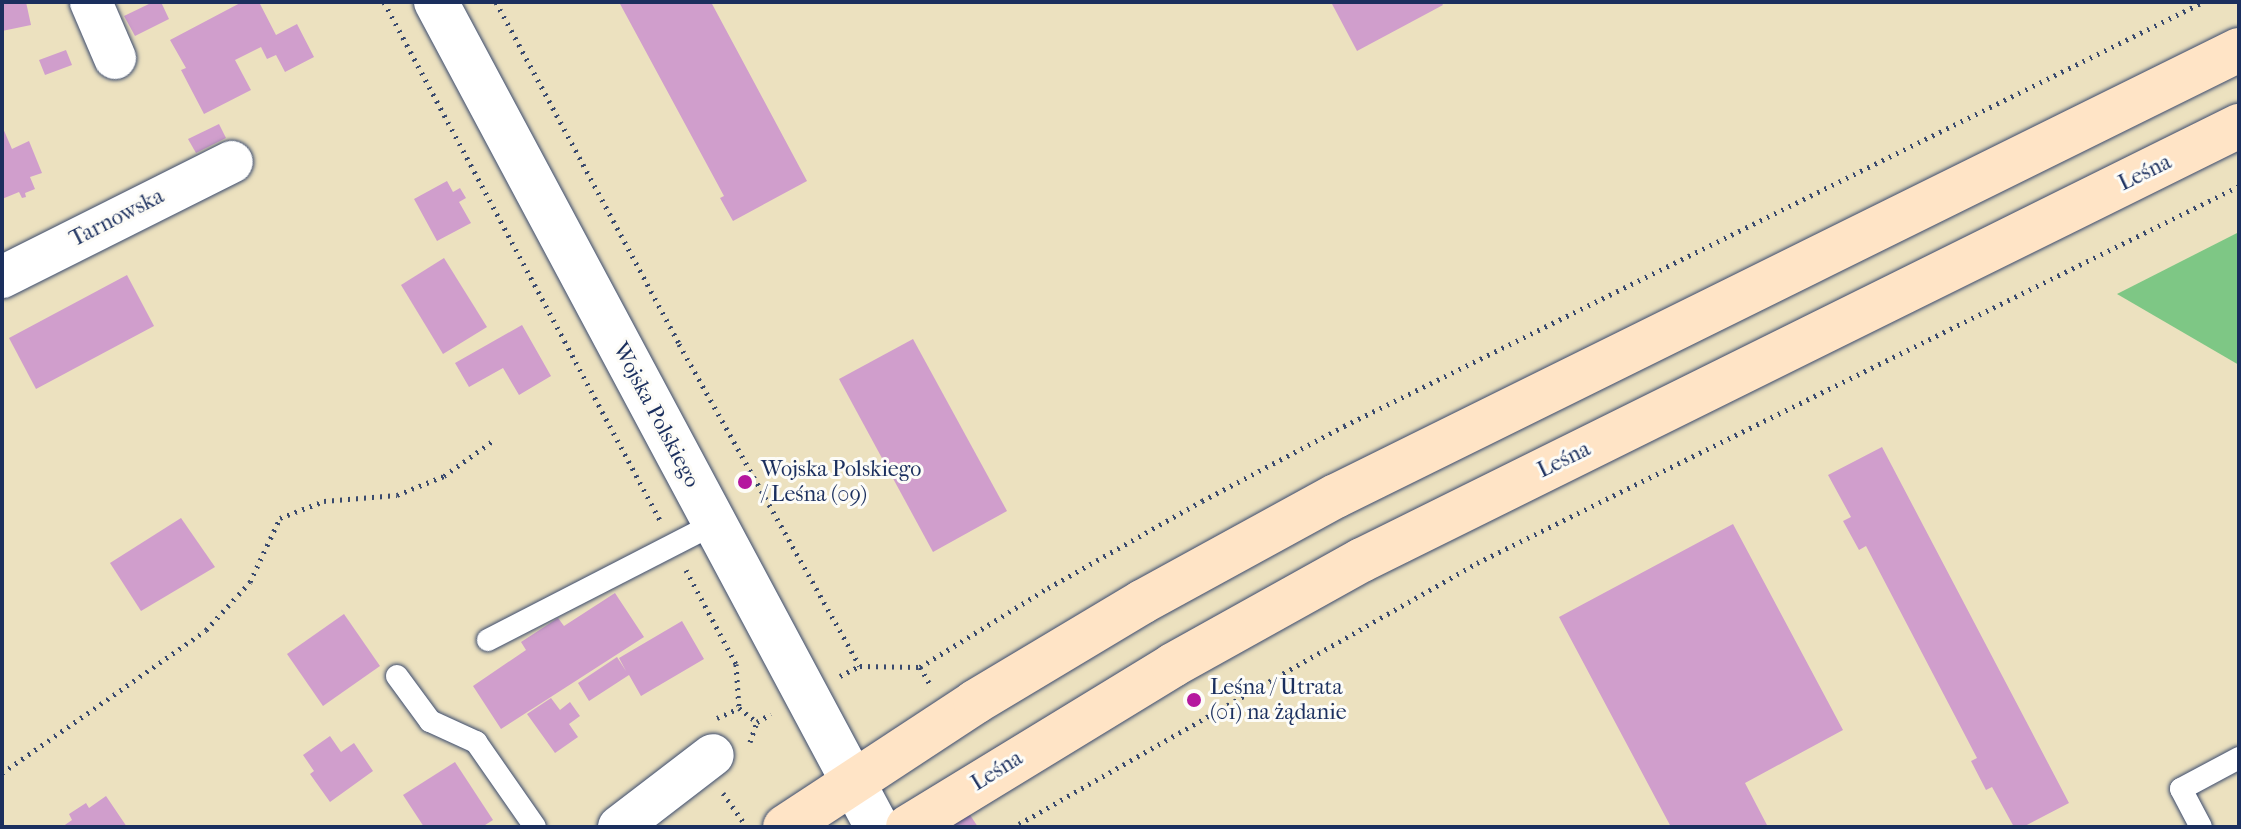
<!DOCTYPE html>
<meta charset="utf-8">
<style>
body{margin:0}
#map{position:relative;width:2241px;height:829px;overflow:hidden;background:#ece1bf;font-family:"IM FELL French Canon",serif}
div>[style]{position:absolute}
.green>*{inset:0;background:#7ec785}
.building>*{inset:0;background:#d09ecc}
.path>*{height:5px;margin-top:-2.5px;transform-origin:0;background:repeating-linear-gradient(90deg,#3a4a6d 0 2px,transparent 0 8px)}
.roads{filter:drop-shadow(0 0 2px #3a4a6d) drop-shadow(0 0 2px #3a4a6d)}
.service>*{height:22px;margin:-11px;padding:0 11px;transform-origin:11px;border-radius:11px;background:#fff}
.minor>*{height:42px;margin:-21px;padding:0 21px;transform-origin:21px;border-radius:21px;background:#fff}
.tertiary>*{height:44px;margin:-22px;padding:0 22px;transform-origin:22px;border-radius:22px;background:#fff}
.secondary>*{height:44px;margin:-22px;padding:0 22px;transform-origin:22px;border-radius:22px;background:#ffe4c6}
.dots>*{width:22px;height:22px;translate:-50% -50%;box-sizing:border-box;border:4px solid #fdfcf7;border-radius:50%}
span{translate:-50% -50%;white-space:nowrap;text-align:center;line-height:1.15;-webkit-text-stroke:6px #fdfcf7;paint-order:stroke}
.street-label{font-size:22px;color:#1b2f5e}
.poi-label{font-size:22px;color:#1b2f5e}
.left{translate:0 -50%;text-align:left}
.frame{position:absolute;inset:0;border:4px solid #1b2f5e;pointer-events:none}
</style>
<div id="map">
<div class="green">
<i style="clip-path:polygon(2239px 232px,2239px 365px,2117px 294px)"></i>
</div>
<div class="building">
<i style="clip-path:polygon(2px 2px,26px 2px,31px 25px,2px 31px)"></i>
<i style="clip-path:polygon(153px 2px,161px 2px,169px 19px,135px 36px,124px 16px)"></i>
<i style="clip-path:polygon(242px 2px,259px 2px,276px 35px,297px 24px,314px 57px,285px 72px,276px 55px,267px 59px,261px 47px,235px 60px,251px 90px,204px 114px,181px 70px,186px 68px,170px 40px)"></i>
<i style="clip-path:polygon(619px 2px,711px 2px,807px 181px,733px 221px,720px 198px,724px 196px)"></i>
<i style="clip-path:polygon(1331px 2px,1441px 2px,1443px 5px,1357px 51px)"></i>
<i style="clip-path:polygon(66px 50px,72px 65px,45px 75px,39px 60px)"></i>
<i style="clip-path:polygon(219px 124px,226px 138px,196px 153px,188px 139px)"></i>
<i style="clip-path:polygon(2px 126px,12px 149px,29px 141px,42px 173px,30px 177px,35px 189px,25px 193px,26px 197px,22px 198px,19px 192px,2px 199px)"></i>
<i style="clip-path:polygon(447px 181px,453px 192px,460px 188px,466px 198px,459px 202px,471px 223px,437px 241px,414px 199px)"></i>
<i style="clip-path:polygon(444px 258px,487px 327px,443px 354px,401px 285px)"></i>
<i style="clip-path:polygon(127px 275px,154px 326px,36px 389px,9px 338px)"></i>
<i style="clip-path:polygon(522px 325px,551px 376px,519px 395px,503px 368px,469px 387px,455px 363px)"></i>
<i style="clip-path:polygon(913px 339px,1007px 511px,933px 552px,839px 379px)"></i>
<i style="clip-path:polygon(1882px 447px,2069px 803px,2023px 827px,2014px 827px,1992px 787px,1986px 790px,1971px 761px,1977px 758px,1866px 546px,1859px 550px,1843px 521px,1851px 517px,1828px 475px)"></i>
<i style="clip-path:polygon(181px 518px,215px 567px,141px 611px,110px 563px)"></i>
<i style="clip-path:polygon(1733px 524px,1843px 730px,1745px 783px,1768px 827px,1671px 827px,1559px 617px)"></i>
<i style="clip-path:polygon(615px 593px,644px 637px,501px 729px,473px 686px,526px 650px,521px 642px,558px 618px,564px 626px)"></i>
<i style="clip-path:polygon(344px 614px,380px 666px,323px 706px,287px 654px)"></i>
<i style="clip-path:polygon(682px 621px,704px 659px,641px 696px,629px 675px,589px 701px,578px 683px,617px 657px,626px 671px,619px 658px)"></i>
<i style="clip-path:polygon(551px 698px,560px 710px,570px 702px,580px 716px,569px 724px,578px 737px,555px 753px,527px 714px)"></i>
<i style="clip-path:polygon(330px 736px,341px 752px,354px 743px,373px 771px,330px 802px,310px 774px,314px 771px,303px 755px)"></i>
<i style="clip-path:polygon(455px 762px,493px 820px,482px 827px,424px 827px,403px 795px)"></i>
<i style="clip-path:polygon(106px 796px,127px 827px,62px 827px,72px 820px,69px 814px,86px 803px,89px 808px)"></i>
<i style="clip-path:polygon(968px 812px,978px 827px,947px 827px)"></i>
</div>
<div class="path">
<i style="left:384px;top:2px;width:589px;rotate:61.96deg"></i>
<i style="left:496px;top:2px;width:388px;rotate:61.8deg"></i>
<i style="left:679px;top:344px;width:369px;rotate:60.7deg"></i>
<i style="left:860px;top:666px;width:60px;rotate:1deg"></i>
<i style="left:920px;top:667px;width:150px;rotate:-31.7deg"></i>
<i style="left:1048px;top:588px;width:177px;rotate:-29.5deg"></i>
<i style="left:1202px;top:501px;width:161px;rotate:-27.8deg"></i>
<i style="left:1344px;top:426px;width:958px;rotate:-26.27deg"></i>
<i style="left:686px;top:570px;width:106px;rotate:62deg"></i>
<i style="left:736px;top:664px;width:44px;rotate:86.1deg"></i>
<i style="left:920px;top:667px;width:20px;rotate:60deg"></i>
<i style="left:840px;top:676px;width:22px;rotate:-27deg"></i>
<i style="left:717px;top:718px;width:24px;rotate:-24deg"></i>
<i style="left:739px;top:708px;width:23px;rotate:38deg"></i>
<i style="left:750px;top:742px;width:21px;rotate:-71deg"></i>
<i style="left:757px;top:722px;width:16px;rotate:-30deg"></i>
<i style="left:2px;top:773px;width:249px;rotate:-35deg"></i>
<i style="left:206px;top:630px;width:65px;rotate:-47.5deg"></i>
<i style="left:250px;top:582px;width:71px;rotate:-64.9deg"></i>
<i style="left:280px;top:518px;width:47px;rotate:-21.1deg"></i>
<i style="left:324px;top:501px;width:73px;rotate:-4.7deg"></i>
<i style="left:397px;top:495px;width:51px;rotate:-22deg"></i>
<i style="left:444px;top:476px;width:62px;rotate:-35.8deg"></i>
<i style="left:723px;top:793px;width:39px;rotate:55deg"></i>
<i style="left:1019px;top:824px;width:527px;rotate:-29.68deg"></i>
<i style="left:1477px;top:563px;width:850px;rotate:-26.32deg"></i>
</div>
<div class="roads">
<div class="service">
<i style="left:488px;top:640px;width:254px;rotate:-27.2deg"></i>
<i style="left:397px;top:676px;width:56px;rotate:53.7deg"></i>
<i style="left:430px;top:721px;width:51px;rotate:24.5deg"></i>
<i style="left:476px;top:742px;width:103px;rotate:55.2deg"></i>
<i style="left:2201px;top:827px;width:43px;rotate:-117.8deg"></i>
<i style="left:2181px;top:789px;width:66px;rotate:-28.1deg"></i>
</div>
<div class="minor">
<i style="left:91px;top:2px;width:61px;rotate:66.8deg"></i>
<i style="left:2px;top:277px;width:257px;rotate:-26.6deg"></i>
<i style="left:619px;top:827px;width:118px;rotate:-37.5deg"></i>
</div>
<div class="tertiary">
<i style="left:436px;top:2px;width:935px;rotate:61.87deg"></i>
</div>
<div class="secondary">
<i style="left:785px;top:827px;width:227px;rotate:-33.3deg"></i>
<i style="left:975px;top:702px;width:195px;rotate:-30.9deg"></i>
<i style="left:1142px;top:602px;width:221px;rotate:-28.7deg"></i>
<i style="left:1336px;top:496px;width:1007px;rotate:-26.29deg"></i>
<i style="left:908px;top:827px;width:311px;rotate:-31.4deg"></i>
<i style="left:1173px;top:665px;width:216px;rotate:-29.1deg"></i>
<i style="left:1362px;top:560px;width:979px;rotate:-26.33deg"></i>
</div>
</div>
<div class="dots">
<i style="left:745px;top:482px;background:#b5179e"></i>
<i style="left:1194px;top:700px;background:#b5179e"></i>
</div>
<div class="street-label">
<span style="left:2145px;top:173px;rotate:-26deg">Leśna</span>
<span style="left:117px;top:218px;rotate:-27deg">Tarnowska</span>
<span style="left:656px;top:415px;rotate:62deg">Wojska Polskiego</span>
<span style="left:1564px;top:460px;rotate:-26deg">Leśna</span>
<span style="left:997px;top:771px;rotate:-32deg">Leśna</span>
</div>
<div class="poi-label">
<span class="left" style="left:761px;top:482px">Wojska Polskiego<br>/ Leśna (09)</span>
<span class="left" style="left:1210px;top:700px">Leśna / Utrata<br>(01) na żądanie</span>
</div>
<div class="frame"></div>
</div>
